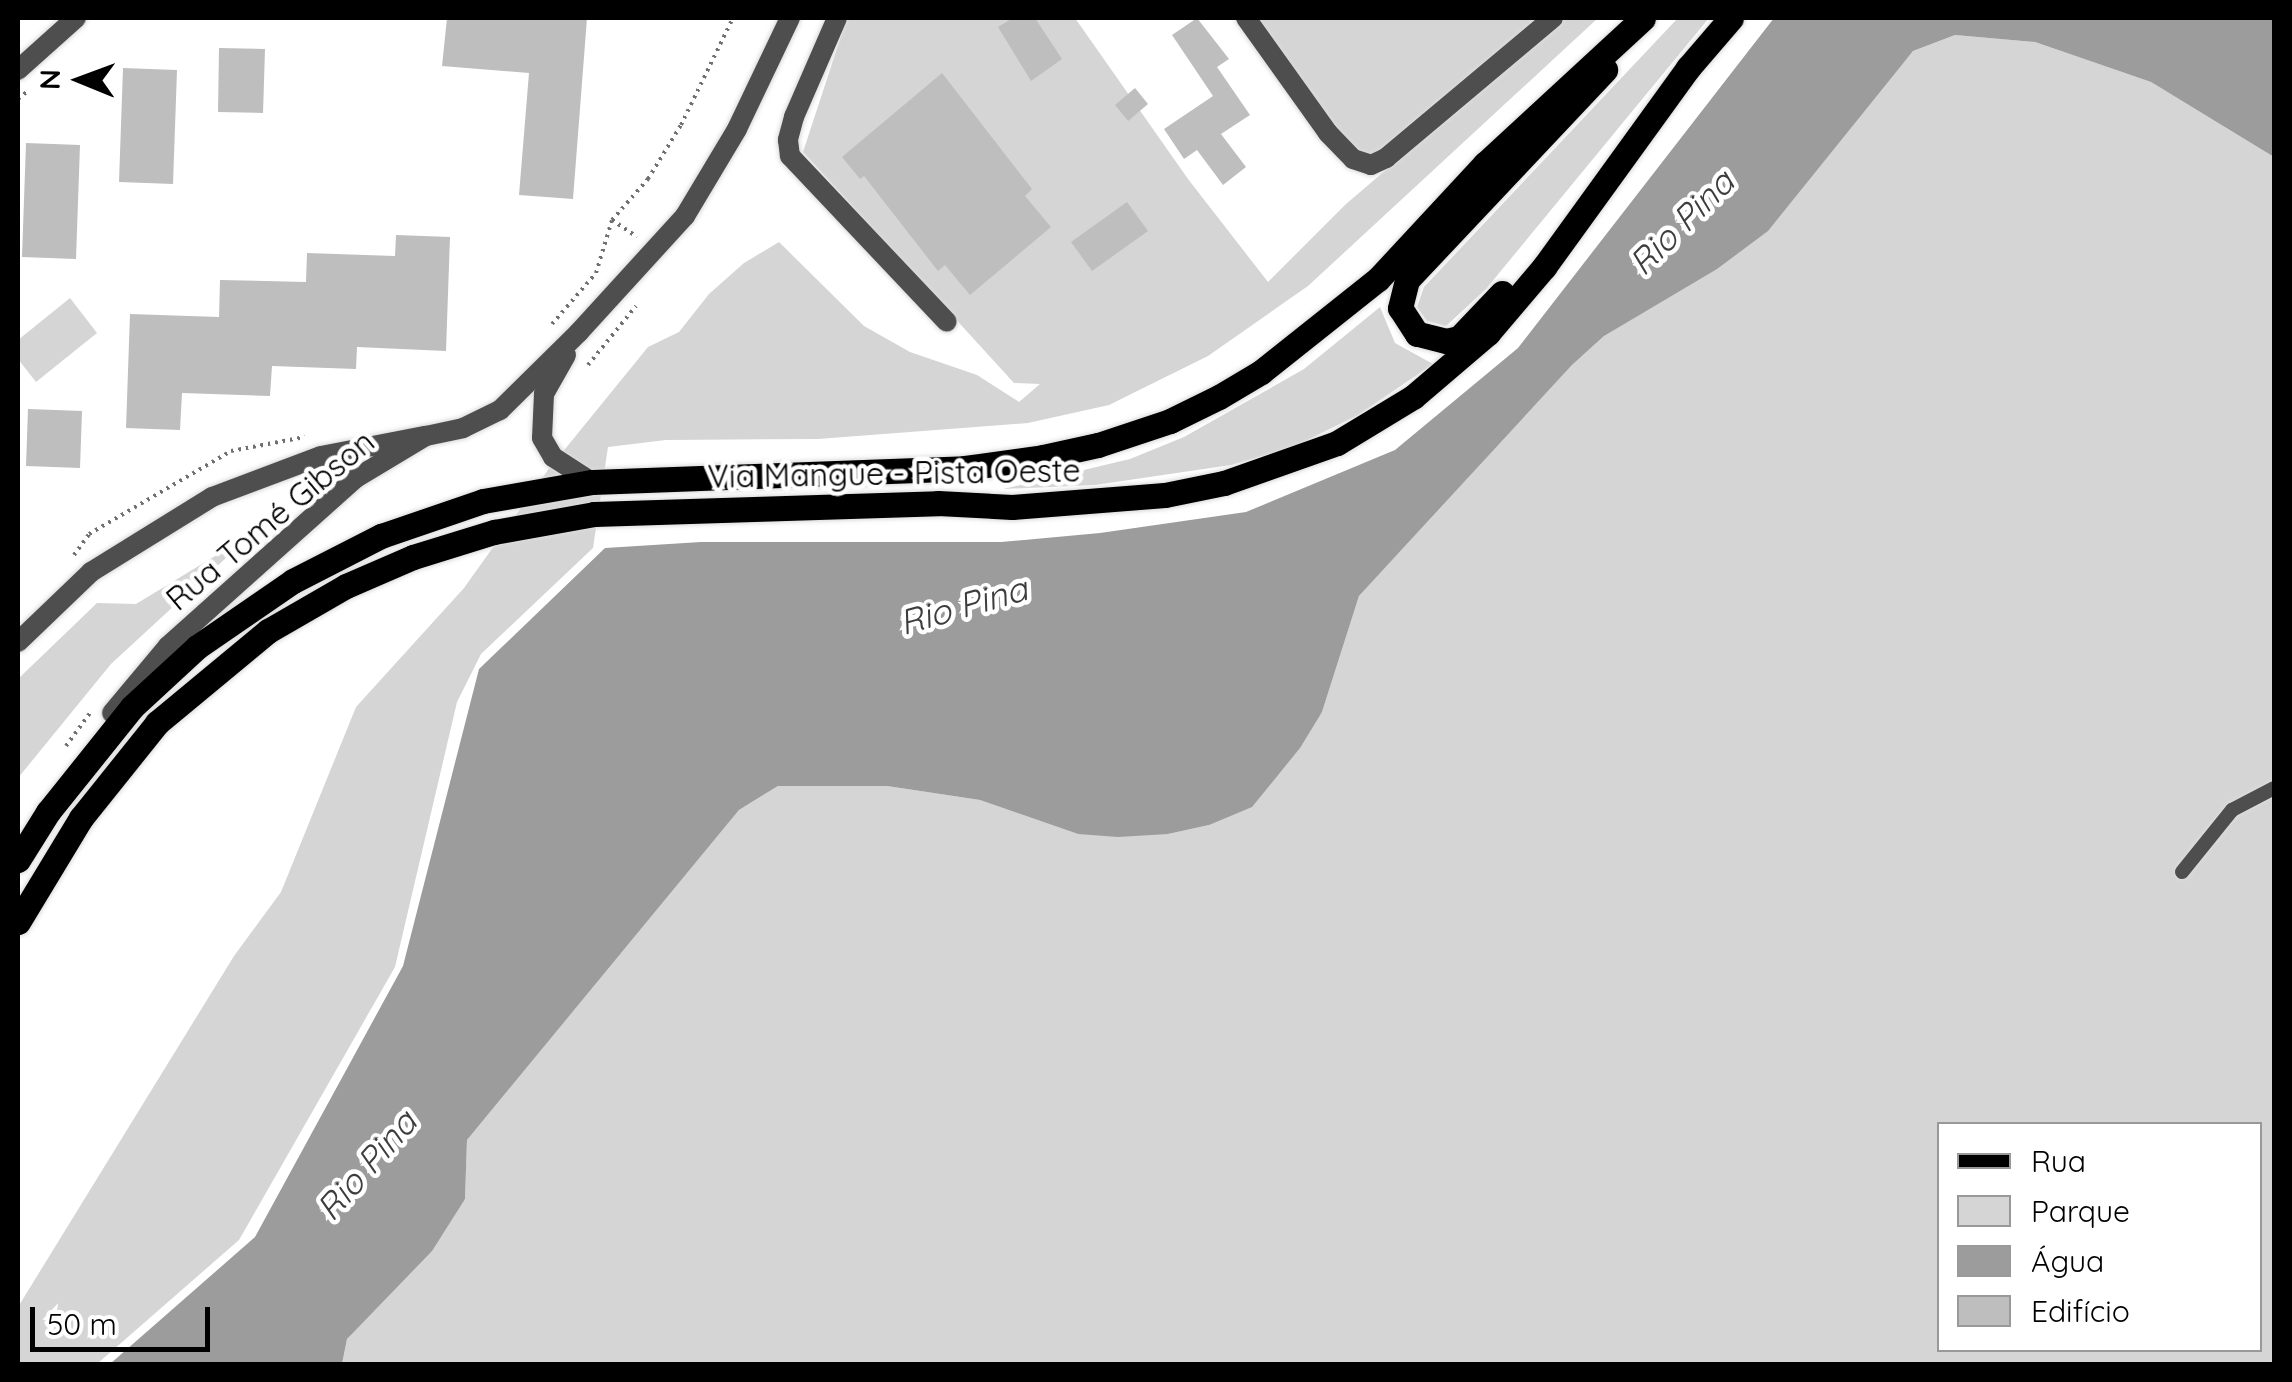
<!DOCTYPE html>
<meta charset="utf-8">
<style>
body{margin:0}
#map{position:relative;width:2292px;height:1382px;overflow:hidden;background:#fff;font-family:Quicksand,sans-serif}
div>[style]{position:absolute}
.green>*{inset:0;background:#d5d5d5}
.water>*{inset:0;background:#9c9c9c}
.building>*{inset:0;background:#bebebe}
.path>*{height:4px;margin-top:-2px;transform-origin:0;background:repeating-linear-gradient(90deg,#707070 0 2.5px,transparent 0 7.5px)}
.roads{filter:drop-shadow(0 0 2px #dbdbdb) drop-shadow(0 0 2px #dbdbdb)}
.service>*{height:14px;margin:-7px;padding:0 7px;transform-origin:7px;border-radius:7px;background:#4e4e4e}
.minor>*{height:20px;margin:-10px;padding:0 10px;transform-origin:10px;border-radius:10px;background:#4e4e4e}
.tertiary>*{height:20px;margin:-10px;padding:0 10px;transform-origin:10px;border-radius:10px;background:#4e4e4e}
.primary>*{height:25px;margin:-12.5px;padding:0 12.5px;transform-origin:12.5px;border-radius:12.5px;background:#000}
span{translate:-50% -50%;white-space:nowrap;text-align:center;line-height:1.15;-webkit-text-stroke:9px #fff;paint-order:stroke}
.street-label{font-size:32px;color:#000}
.water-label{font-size:35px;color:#3d3d3d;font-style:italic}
.frame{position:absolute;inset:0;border:20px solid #000;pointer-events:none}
.legend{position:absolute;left:1937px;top:1122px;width:325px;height:230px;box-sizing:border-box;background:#fff;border:2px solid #999;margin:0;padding:12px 18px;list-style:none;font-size:30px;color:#000}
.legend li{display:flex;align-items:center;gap:20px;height:50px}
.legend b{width:50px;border:2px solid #999}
.north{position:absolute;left:30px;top:30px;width:100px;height:100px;-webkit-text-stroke:8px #fff;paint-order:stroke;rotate:271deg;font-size:28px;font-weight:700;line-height:40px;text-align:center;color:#000}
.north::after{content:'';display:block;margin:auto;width:35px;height:45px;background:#000;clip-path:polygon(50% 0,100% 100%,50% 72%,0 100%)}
.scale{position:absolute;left:30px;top:1307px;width:180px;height:45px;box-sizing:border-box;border:5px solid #000;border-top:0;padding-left:12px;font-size:30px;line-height:35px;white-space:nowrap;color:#000;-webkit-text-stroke:8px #fff;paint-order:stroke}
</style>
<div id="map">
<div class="green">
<i style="clip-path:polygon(847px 18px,1075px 18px,1188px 179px,1268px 282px,1346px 204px,1564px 18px,1598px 18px,1308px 286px,1208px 356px,1109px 405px,1028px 423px,818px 439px,666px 440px,608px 447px,593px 548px,481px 654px,457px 702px,395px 967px,239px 1240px,97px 1364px,18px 1364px,18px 1307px,234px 956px,281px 892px,356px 707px,464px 588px,548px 470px,648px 347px,679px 332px,709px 294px,744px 263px,779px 242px,864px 326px,910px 352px,977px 375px,1019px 402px,1040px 384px,1014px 383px,803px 152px)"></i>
<i style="clip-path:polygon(1258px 18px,1547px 18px,1375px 155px,1364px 156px,1345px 144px)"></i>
<i style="clip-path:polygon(1678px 18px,1709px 18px,1486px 289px,1446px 326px,1427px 321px,1417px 307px,1424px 287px)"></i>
<i style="clip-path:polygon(evenodd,1955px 35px,2035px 42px,2151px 82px,2274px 157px,2274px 1364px,342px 1364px,347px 1339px,465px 1199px,467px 1140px,739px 810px,778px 786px,887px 786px,980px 800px,1078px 834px,1168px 834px,1209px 825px,1322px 712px,1359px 596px,1572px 365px,1604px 336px,1657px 302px,1889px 79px,1913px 51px,1955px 35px,1940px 1124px,2260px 1124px,2260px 1350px,1940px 1350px,1940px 1124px)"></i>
<i style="clip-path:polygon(70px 298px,97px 333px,36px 382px,18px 359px,18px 340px)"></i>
<i style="clip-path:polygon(1380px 307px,1395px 343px,1433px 364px,1358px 415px,1293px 447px,1231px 465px,1095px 485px,1003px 489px,1130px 459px,1184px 437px,1304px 369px)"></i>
<i style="clip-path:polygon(253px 533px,111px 664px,18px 778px,18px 679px,97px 603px,136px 604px)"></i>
</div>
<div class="water">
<i style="clip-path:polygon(1774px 18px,2274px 18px,2274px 157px,2151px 82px,2035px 42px,1955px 35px,1913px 51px,1768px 231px,1717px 269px,1604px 336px,1572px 365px,1359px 596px,1322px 712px,1300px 748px,1252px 807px,1209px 825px,1168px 834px,1118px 837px,1078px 834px,980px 800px,887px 786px,778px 786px,739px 810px,467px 1140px,465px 1199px,432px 1251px,347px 1339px,342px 1364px,110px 1364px,255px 1237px,403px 966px,479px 669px,605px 548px,701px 542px,1001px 542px,1100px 533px,1246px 512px,1395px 450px,1518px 348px)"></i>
</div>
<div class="building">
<i style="clip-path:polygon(447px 18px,587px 18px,573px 199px,519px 195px,529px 73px,442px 66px)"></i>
<i style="clip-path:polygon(1013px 18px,1035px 18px,1062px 59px,1031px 81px,998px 27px)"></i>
<i style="clip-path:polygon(1197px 18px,1229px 59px,1217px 67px,1250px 115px,1221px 134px,1246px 167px,1223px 185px,1197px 150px,1184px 159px,1164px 129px,1213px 96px,1172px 35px)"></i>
<i style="clip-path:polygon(219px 48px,265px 49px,263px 113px,218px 112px)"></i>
<i style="clip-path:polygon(123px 68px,177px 70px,173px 184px,119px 182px)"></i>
<i style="clip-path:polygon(942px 73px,1032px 189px,1025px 196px,1051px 227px,970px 295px,945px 265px,938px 271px,864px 176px,860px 179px,842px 157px)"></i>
<i style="clip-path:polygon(1135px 88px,1148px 104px,1128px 121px,1115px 105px)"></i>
<i style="clip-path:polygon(26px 143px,80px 145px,76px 259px,22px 257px)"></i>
<i style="clip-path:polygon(1127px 202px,1148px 231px,1092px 271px,1071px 242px)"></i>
<i style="clip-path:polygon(396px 235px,450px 237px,446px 351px,357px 347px,356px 369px,272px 366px,270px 396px,182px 393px,180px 430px,126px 428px,130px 314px,219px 317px,220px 280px,306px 282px,307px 253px,395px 256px)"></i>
<i style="clip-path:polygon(28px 409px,82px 411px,80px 468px,26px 466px)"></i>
</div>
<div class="path">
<i style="left:18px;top:99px;width:13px;rotate:-39deg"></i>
<i style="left:612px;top:220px;width:30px;rotate:34deg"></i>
<i style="left:552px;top:324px;width:67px;rotate:-49.2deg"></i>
<i style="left:596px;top:273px;width:55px;rotate:-73.2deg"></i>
<i style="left:612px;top:220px;width:55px;rotate:-48.7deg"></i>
<i style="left:648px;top:179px;width:63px;rotate:-58.6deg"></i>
<i style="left:681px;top:125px;width:119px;rotate:-64.1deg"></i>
<i style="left:588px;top:365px;width:76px;rotate:-50.9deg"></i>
<i style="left:74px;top:555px;width:26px;rotate:-54deg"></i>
<i style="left:89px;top:534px;width:164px;rotate:-30.3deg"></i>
<i style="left:231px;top:451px;width:75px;rotate:-10.7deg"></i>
<i style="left:66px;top:746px;width:41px;rotate:-54deg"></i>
</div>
<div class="roads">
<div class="service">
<i style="left:2182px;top:872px;width:80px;rotate:-51.1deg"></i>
<i style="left:2232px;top:810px;width:47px;rotate:-27.6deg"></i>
</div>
<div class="minor">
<i style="left:837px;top:18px;width:108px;rotate:113.5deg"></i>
<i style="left:794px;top:117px;width:24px;rotate:105deg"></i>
<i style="left:788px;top:140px;width:16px;rotate:83deg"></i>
<i style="left:790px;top:156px;width:228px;rotate:46.6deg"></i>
<i style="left:1246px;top:18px;width:141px;rotate:54.5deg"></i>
<i style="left:1328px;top:133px;width:36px;rotate:46deg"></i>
<i style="left:1353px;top:159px;width:19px;rotate:18deg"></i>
<i style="left:1371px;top:165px;width:17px;rotate:-25deg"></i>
<i style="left:1386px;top:158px;width:218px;rotate:-40deg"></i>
<i style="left:18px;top:70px;width:78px;rotate:-41.9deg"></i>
<i style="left:18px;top:642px;width:101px;rotate:-43.8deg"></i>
<i style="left:91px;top:572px;width:142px;rotate:-31.8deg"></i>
<i style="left:212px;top:497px;width:116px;rotate:-20.6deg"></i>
<i style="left:321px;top:456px;width:105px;rotate:-11deg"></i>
</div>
<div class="tertiary">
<i style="left:566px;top:355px;width:45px;rotate:119.4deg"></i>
<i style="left:544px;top:394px;width:44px;rotate:92.6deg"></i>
<i style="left:542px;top:438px;width:22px;rotate:60deg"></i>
<i style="left:553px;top:457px;width:46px;rotate:32.7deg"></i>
<i style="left:112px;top:713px;width:87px;rotate:-50.1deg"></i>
<i style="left:168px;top:646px;width:252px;rotate:-41.8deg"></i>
<i style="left:356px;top:478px;width:82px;rotate:-31deg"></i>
<i style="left:426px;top:436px;width:38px;rotate:-12deg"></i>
<i style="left:463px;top:428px;width:41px;rotate:-25.9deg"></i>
<i style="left:500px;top:410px;width:111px;rotate:-44.6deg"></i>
<i style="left:579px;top:332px;width:157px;rotate:-47.6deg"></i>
<i style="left:685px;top:216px;width:101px;rotate:-59.1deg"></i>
<i style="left:737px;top:129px;width:123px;rotate:-64.5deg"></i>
</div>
<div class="primary">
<i style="left:1502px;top:293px;width:62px;rotate:133.7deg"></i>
<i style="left:1459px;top:338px;width:13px;rotate:167deg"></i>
<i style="left:1446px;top:341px;width:30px;rotate:-166deg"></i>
<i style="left:1417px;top:334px;width:31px;rotate:-123deg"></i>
<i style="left:1400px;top:308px;width:29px;rotate:-76deg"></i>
<i style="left:1407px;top:280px;width:289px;rotate:-46.7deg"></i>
<i style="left:18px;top:860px;width:57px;rotate:-58deg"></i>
<i style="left:48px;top:812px;width:134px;rotate:-51.3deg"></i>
<i style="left:132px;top:707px;width:88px;rotate:-42.7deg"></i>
<i style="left:197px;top:647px;width:116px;rotate:-34.5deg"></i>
<i style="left:293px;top:581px;width:99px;rotate:-27.1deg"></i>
<i style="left:381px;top:536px;width:108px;rotate:-18.9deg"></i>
<i style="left:483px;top:501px;width:111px;rotate:-9.9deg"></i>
<i style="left:592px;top:482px;width:373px;rotate:-2.1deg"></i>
<i style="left:965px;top:468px;width:79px;rotate:-8deg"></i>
<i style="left:1043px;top:457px;width:56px;rotate:-12.3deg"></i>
<i style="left:1098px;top:445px;width:76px;rotate:-18.4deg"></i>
<i style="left:1170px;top:421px;width:55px;rotate:-26.1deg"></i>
<i style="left:1219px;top:397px;width:49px;rotate:-30.8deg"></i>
<i style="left:1261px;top:372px;width:149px;rotate:-38.5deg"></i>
<i style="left:1378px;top:279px;width:157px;rotate:-47.1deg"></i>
<i style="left:1485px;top:164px;width:215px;rotate:-42.7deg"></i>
<i style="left:18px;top:922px;width:122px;rotate:-58.8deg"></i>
<i style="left:81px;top:818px;width:122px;rotate:-51.3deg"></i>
<i style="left:157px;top:723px;width:144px;rotate:-39.7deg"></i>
<i style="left:268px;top:631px;width:90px;rotate:-30deg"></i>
<i style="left:346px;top:586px;width:73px;rotate:-23.4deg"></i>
<i style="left:413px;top:557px;width:85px;rotate:-17.2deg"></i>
<i style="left:494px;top:532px;width:102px;rotate:-10.2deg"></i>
<i style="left:594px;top:514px;width:344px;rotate:-1.8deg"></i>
<i style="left:938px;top:503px;width:74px;rotate:3.1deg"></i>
<i style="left:1012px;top:507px;width:153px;rotate:-4.5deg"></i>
<i style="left:1165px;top:495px;width:60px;rotate:-11.5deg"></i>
<i style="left:1224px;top:483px;width:120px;rotate:-19.5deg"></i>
<i style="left:1337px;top:443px;width:89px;rotate:-31.2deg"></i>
<i style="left:1413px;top:397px;width:99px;rotate:-40.5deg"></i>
<i style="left:1488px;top:333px;width:87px;rotate:-49.7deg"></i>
<i style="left:1544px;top:267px;width:246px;rotate:-54.1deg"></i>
<i style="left:1688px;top:68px;width:66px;rotate:-49.3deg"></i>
</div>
</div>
<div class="street-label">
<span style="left:894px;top:473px;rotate:-1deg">Via Mangue - Pista Oeste</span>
<span style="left:270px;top:520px;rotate:-40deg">Rua Tomé Gibson</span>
</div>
<div class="water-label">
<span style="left:1681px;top:222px;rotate:-45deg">Rio Pina</span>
<span style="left:963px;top:605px;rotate:-16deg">Rio Pina</span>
<span style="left:366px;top:1165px;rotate:-49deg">Rio Pina</span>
</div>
<div class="frame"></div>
<ul class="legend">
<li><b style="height:12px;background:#000"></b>Rua</li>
<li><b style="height:28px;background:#d5d5d5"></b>Parque</li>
<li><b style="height:28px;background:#9c9c9c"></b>Água</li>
<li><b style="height:28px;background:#bebebe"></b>Edifício</li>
</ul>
<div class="north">N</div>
<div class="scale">50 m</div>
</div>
